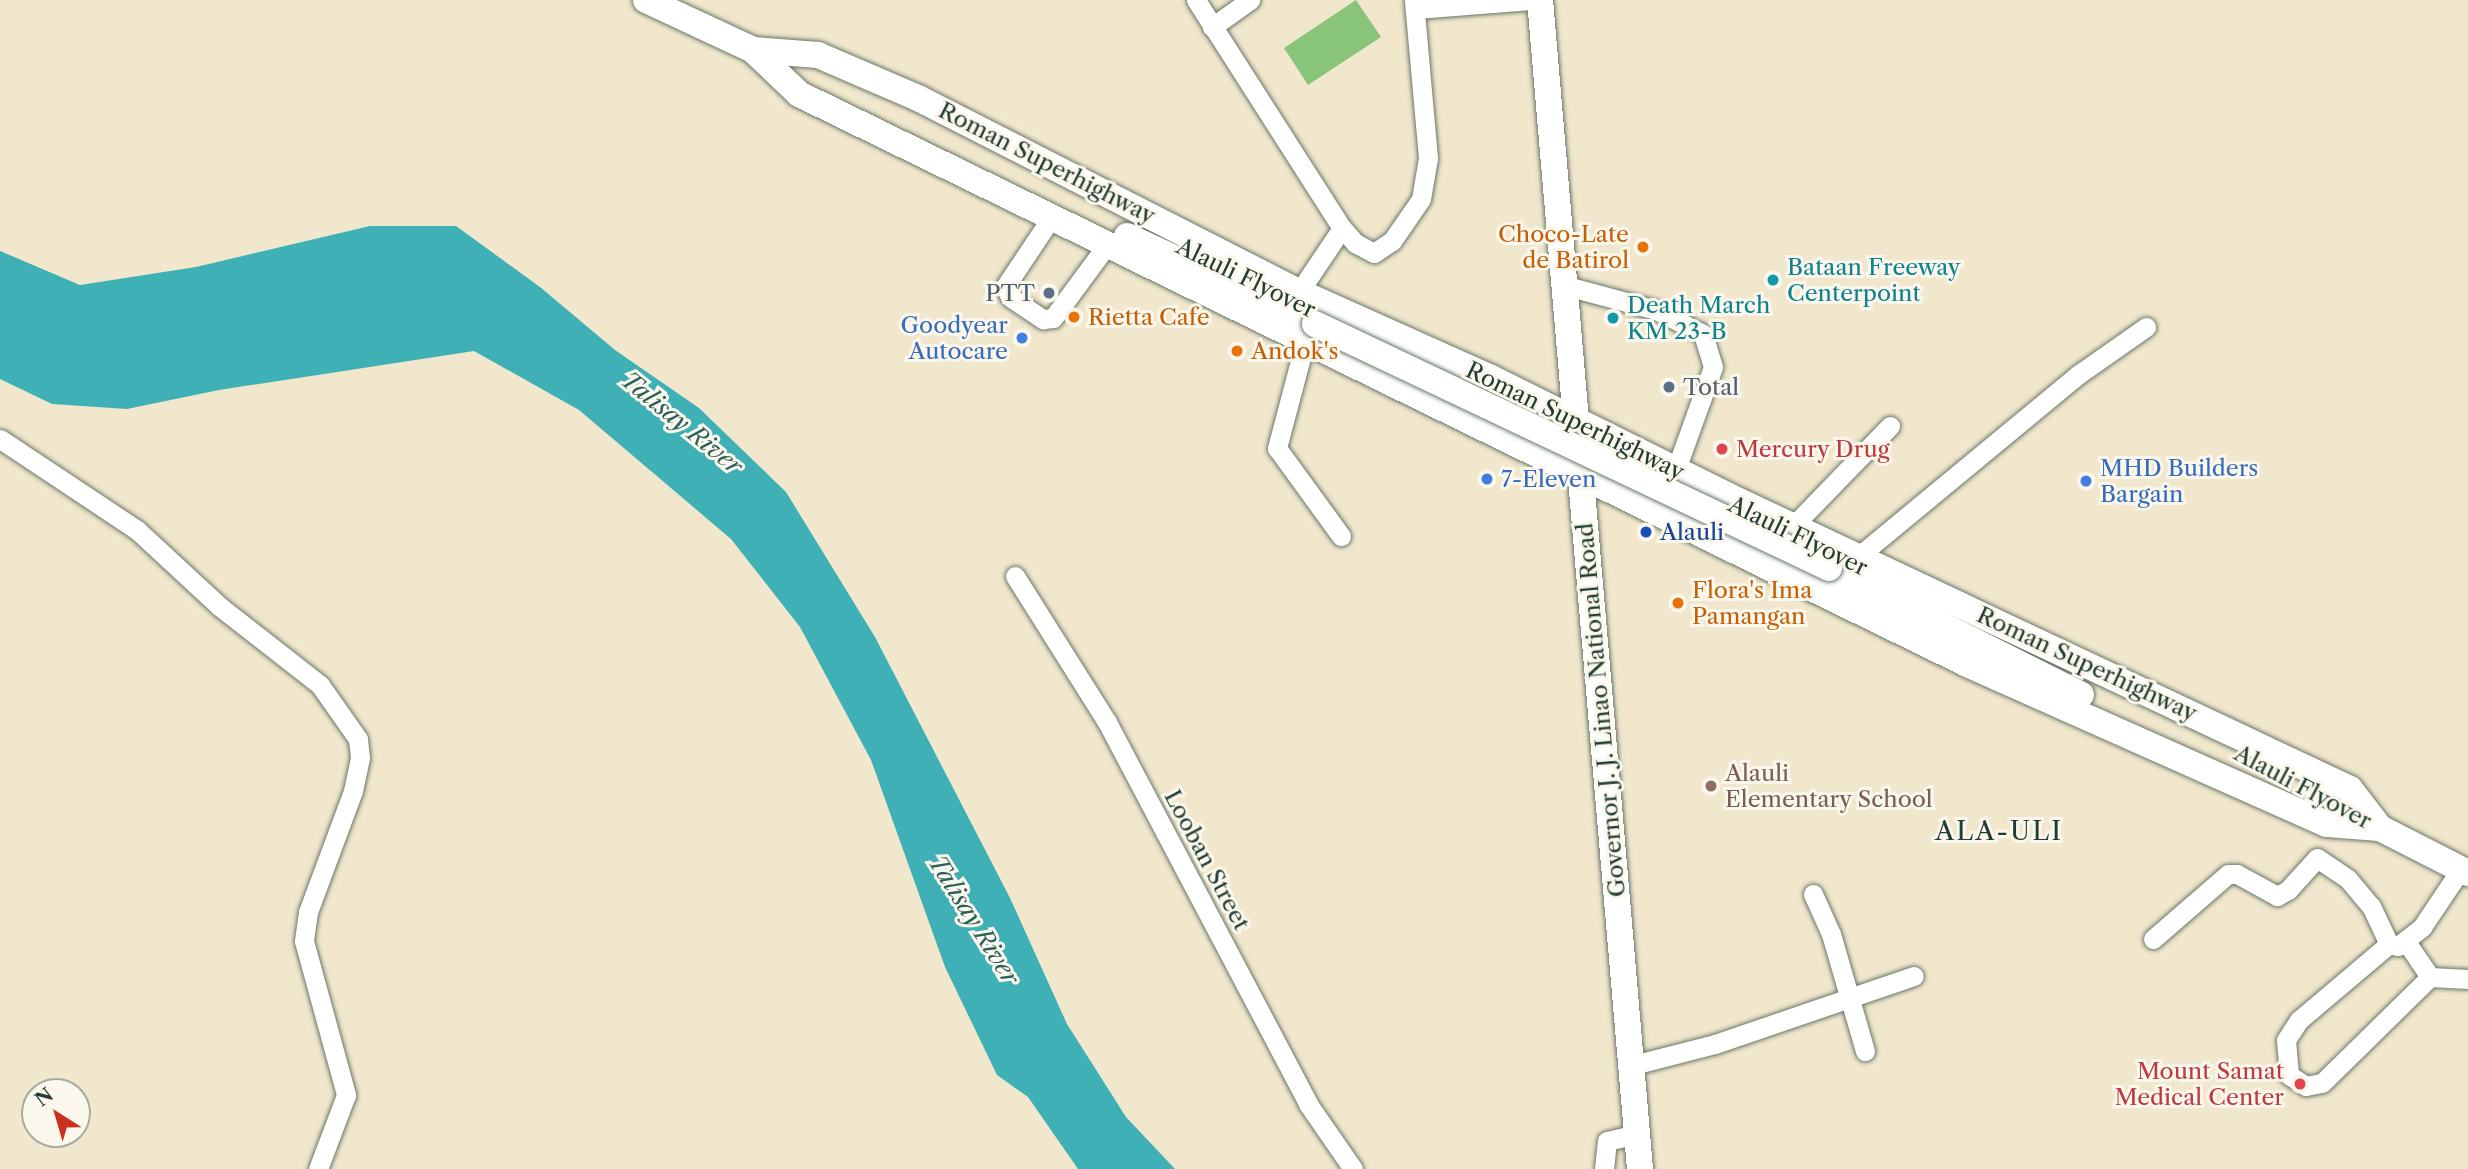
<!DOCTYPE html>
<style>
body{margin:0}
#map{position:relative;width:2468px;height:1169px;overflow:hidden;background:#f1e7cc;font-family:"Libre Caslon Text",serif}
div>[style]{position:absolute}
.green>*{inset:0;background:#88c57b}
.water>*{inset:0;background:#3fb0b6}
.roads{filter:drop-shadow(0 0 2px #687869) drop-shadow(0 0 2px #687869)}
.minor>*{height:19px;margin:-9.5px;padding:0 9.5px;transform-origin:9.5px;border-radius:9.5px;background:#fff}
.major>*{height:26px;margin:-13px;padding:0 13px;transform-origin:13px;border-radius:13px;background:#fff}
.bridges{filter:drop-shadow(0 0 2px #687869) drop-shadow(0 0 2px #687869)}
.major-bridge>*{height:26px;margin:-13px;padding:0 13px;transform-origin:13px;border-radius:13px;background:#fff}
.dots>*{width:19px;height:19px;translate:-50% -50%;box-sizing:border-box;border:4px solid #fbf7ec;border-radius:50%}
span{translate:-50% -50%;white-space:nowrap;text-align:center;line-height:1.15;-webkit-text-stroke:6px #fbf7ec;paint-order:stroke}
.street-label{font-size:23px;color:#1f3d34}
.food-label{font-size:23px;color:#c56008}
.right{translate:-100% -50%;text-align:right}
.left{translate:0 -50%;text-align:left}
.culture-label{font-size:23px;color:#0d838f}
.service-label{font-size:23px;color:#4e5e75}
.shop-label{font-size:23px;color:#366cbe}
.health-label{font-size:23px;color:#be3a42}
.transit-label{font-size:23px;color:#164399}
.education-label{font-size:23px;color:#785e54}
.water-label{font-size:24px;color:#29605b;font-style:italic}
.quarter-label{font-size:26px;color:#1f3d34;letter-spacing:2px}
.north{position:absolute;left:21px;top:1078px;width:70px;height:70px;box-sizing:border-box;background:#fbf7ec;border:2px solid #a3ada2;border-radius:50%;rotate:323deg;font-size:19px;font-weight:700;line-height:28px;text-align:center;color:#1f3d34}
.north::after{content:'';display:block;margin:auto;width:24px;height:32px;background:#c8321e;clip-path:polygon(50% 0,100% 100%,50% 72%,0 100%)}
</style>
<div id="map">
<div class="green">
<i style="clip-path:polygon(1356px 0,1381px 37px,1308px 85px,1284px 48px)"></i>
</div>
<div class="water">
<i style="clip-path:polygon(370px 226px,456px 226px,540px 287px,615px 350px,699px 408px,786px 492px,875px 637px,1010px 898px,1067px 1024px,1126px 1117px,1175px 1169px,1078px 1169px,1028px 1097px,997px 1075px,945px 967px,871px 760px,800px 627px,731px 539px,579px 410px,474px 351px,219px 390px,127px 409px,52px 404px,0 379px,0 251px,80px 285px,196px 267px)"></i>
</div>
<div class="roads">
<div class="minor">
<i style="left:1196px;top:0;width:271px;rotate:57.4deg"></i>
<i style="left:1416px;top:9px;width:115px;rotate:-4.5deg"></i>
<i style="left:1212px;top:27px;width:47px;rotate:-35.4deg"></i>
<i style="left:1051px;top:218px;width:83px;rotate:123.7deg"></i>
<i style="left:1005px;top:287px;width:11px;rotate:63deg"></i>
<i style="left:1010px;top:297px;width:40px;rotate:34deg"></i>
<i style="left:1043px;top:319px;width:10px;rotate:-6deg"></i>
<i style="left:1053px;top:318px;width:89px;rotate:-53.6deg"></i>
<i style="left:1563px;top:285px;width:96px;rotate:15deg"></i>
<i style="left:1656px;top:310px;width:53px;rotate:27.1deg"></i>
<i style="left:1703px;top:334px;width:34px;rotate:73deg"></i>
<i style="left:1713px;top:367px;width:109px;rotate:109.9deg"></i>
<i style="left:1299px;top:292px;width:77px;rotate:-56.1deg"></i>
<i style="left:1342px;top:228px;width:20px;rotate:49deg"></i>
<i style="left:1355px;top:243px;width:21px;rotate:28deg"></i>
<i style="left:1374px;top:253px;width:22px;rotate:-34deg"></i>
<i style="left:1392px;top:241px;width:51px;rotate:-55.4deg"></i>
<i style="left:1421px;top:199px;width:42px;rotate:-80.3deg"></i>
<i style="left:1428px;top:158px;width:159px;rotate:-95.1deg"></i>
<i style="left:1305px;top:342px;width:110px;rotate:104.8deg"></i>
<i style="left:1277px;top:448px;width:109px;rotate:54deg"></i>
<i style="left:0;top:439px;width:164px;rotate:33.6deg"></i>
<i style="left:137px;top:530px;width:112px;rotate:42.8deg"></i>
<i style="left:219px;top:606px;width:128px;rotate:38deg"></i>
<i style="left:320px;top:685px;width:66px;rotate:54.9deg"></i>
<i style="left:358px;top:739px;width:19px;rotate:84deg"></i>
<i style="left:360px;top:758px;width:34px;rotate:102deg"></i>
<i style="left:353px;top:791px;width:129px;rotate:110.4deg"></i>
<i style="left:308px;top:912px;width:29px;rotate:98deg"></i>
<i style="left:304px;top:941px;width:160px;rotate:74.7deg"></i>
<i style="left:346px;top:1095px;width:79px;rotate:110.7deg"></i>
<i style="left:1794px;top:525px;width:138px;rotate:-45.9deg"></i>
<i style="left:1860px;top:555px;width:284px;rotate:-39.6deg"></i>
<i style="left:2079px;top:374px;width:82px;rotate:-35deg"></i>
<i style="left:1015px;top:576px;width:173px;rotate:57.8deg"></i>
<i style="left:1107px;top:722px;width:432px;rotate:62.2deg"></i>
<i style="left:1308px;top:1104px;width:79px;rotate:55.3deg"></i>
<i style="left:1813px;top:894px;width:44px;rotate:65.8deg"></i>
<i style="left:1831px;top:934px;width:122px;rotate:73.8deg"></i>
<i style="left:2153px;top:939px;width:99px;rotate:-40.9deg"></i>
<i style="left:2228px;top:874px;width:9px"></i>
<i style="left:2237px;top:874px;width:46px;rotate:28.8deg"></i>
<i style="left:2277px;top:896px;width:13px;rotate:-29deg"></i>
<i style="left:2288px;top:890px;width:43px;rotate:-47.8deg"></i>
<i style="left:2317px;top:858px;width:37px;rotate:34deg"></i>
<i style="left:2348px;top:879px;width:35px;rotate:50deg"></i>
<i style="left:2371px;top:906px;width:42px;rotate:64.7deg"></i>
<i style="left:2389px;top:944px;width:9px;rotate:13deg"></i>
<i style="left:2398px;top:946px;width:31px;rotate:-38deg"></i>
<i style="left:2422px;top:927px;width:70px;rotate:-56.1deg"></i>
<i style="left:2407px;top:943px;width:41px;rotate:55.9deg"></i>
<i style="left:2389px;top:944px;width:118px;rotate:139.8deg"></i>
<i style="left:2299px;top:1020px;width:24px;rotate:123deg"></i>
<i style="left:2286px;top:1040px;width:35px;rotate:85deg"></i>
<i style="left:2289px;top:1075px;width:20px;rotate:33deg"></i>
<i style="left:2306px;top:1086px;width:16px;rotate:-11deg"></i>
<i style="left:2322px;top:1083px;width:151px;rotate:-44.5deg"></i>
<i style="left:2430px;top:977px;width:38px;rotate:3deg"></i>
<i style="left:1633px;top:1065px;width:85px;rotate:-14.4deg"></i>
<i style="left:1715px;top:1044px;width:210px;rotate:-18.9deg"></i>
<i style="left:1604px;top:1169px;width:28px;rotate:-84deg"></i>
<i style="left:1607px;top:1141px;width:32px;rotate:-13deg"></i>
</div>
<div class="major">
<i style="left:646px;top:0;width:118px;rotate:25deg"></i>
<i style="left:753px;top:50px;width:64px;rotate:43.7deg"></i>
<i style="left:799px;top:94px;width:1297px;rotate:26.01deg"></i>
<i style="left:1965px;top:663px;width:396px;rotate:24deg"></i>
<i style="left:2327px;top:824px;width:53px;rotate:4.3deg"></i>
<i style="left:2380px;top:828px;width:99px;rotate:27.1deg"></i>
<i style="left:1540px;top:0;width:1173px;rotate:85.11deg"></i>
<i style="left:753px;top:50px;width:65px;rotate:4.4deg"></i>
<i style="left:818px;top:55px;width:109px;rotate:23.3deg"></i>
<i style="left:918px;top:98px;width:428px;rotate:27deg"></i>
<i style="left:1299px;top:292px;width:210px;rotate:24.1deg"></i>
<i style="left:1491px;top:378px;width:277px;rotate:26.4deg"></i>
<i style="left:1739px;top:501px;width:675px;rotate:25.24deg"></i>
<i style="left:2350px;top:789px;width:49px;rotate:52.4deg"></i>
<i style="left:1127px;top:236px;width:208px;rotate:25.1deg"></i>
<i style="left:1829px;top:568px;width:282px;rotate:26.7deg"></i>
</div>
</div>
<div class="bridges">
<div class="major-bridge">
<i style="left:1315px;top:324px;width:569px;rotate:25.39deg"></i>
</div>
</div>
<div class="dots">
<i style="left:1643px;top:247px;background:#e8710a"></i>
<i style="left:1773px;top:280px;background:#0f9aa8"></i>
<i style="left:1049px;top:293px;background:#5c6f8a"></i>
<i style="left:1074px;top:317px;background:#e8710a"></i>
<i style="left:1613px;top:318px;background:#0f9aa8"></i>
<i style="left:1022px;top:338px;background:#3f7fe0"></i>
<i style="left:1237px;top:351px;background:#e8710a"></i>
<i style="left:1669px;top:387px;background:#5c6f8a"></i>
<i style="left:1722px;top:449px;background:#e0444e"></i>
<i style="left:1487px;top:479px;background:#3f7fe0"></i>
<i style="left:2086px;top:481px;background:#3f7fe0"></i>
<i style="left:1646px;top:532px;background:#1a4fb4"></i>
<i style="left:1678px;top:603px;background:#e8710a"></i>
<i style="left:1711px;top:786px;background:#8d6e63"></i>
<i style="left:2300px;top:1084px;background:#e0444e"></i>
</div>
<div class="street-label">
<span style="left:1047px;top:163px;rotate:27deg">Roman Superhighway</span>
<span style="left:1246px;top:278px;rotate:26deg">Alauli Flyover</span>
<span style="left:1575px;top:421px;rotate:26deg">Roman Superhighway</span>
<span style="left:1798px;top:536px;rotate:26deg">Alauli Flyover</span>
<span style="left:2087px;top:664px;rotate:25deg">Roman Superhighway</span>
<span style="left:1601px;top:710px;rotate:-95deg">Governor J. J. Linao National Road</span>
<span style="left:2303px;top:787px;rotate:28deg">Alauli Flyover</span>
<span style="left:1207px;top:860px;rotate:62deg">Looban Street</span>
</div>
<div class="food-label">
<span class="right" style="left:1629px;top:247px">Choco-Late<br>de Batirol</span>
<span class="left" style="left:1088px;top:317px">Rietta Cafe</span>
<span class="left" style="left:1251px;top:351px">Andok's</span>
<span class="left" style="left:1692px;top:603px">Flora's Ima<br>Pamangan</span>
</div>
<div class="culture-label">
<span class="left" style="left:1787px;top:280px">Bataan Freeway<br>Centerpoint</span>
<span class="left" style="left:1627px;top:318px">Death March<br>KM 23-B</span>
</div>
<div class="service-label">
<span class="right" style="left:1035px;top:293px">PTT</span>
<span class="left" style="left:1683px;top:387px">Total</span>
</div>
<div class="shop-label">
<span class="right" style="left:1008px;top:338px">Goodyear<br>Autocare</span>
<span class="left" style="left:2100px;top:481px">MHD Builders<br>Bargain</span>
<span class="left" style="left:1501px;top:479px">7-Eleven</span>
</div>
<div class="health-label">
<span class="left" style="left:1736px;top:449px">Mercury Drug</span>
<span class="right" style="left:2284px;top:1084px">Mount Samat<br>Medical Center</span>
</div>
<div class="transit-label">
<span class="left" style="left:1660px;top:532px">Alauli</span>
</div>
<div class="education-label">
<span class="left" style="left:1725px;top:786px">Alauli<br>Elementary School</span>
</div>
<div class="water-label">
<span style="left:682px;top:423px;rotate:39deg">Talisay River</span>
<span style="left:974px;top:920px;rotate:58deg">Talisay River</span>
</div>
<div class="quarter-label">
<span style="left:1999px;top:832px">ALA-ULI</span>
</div>
<div class="north">N</div>
</div>
